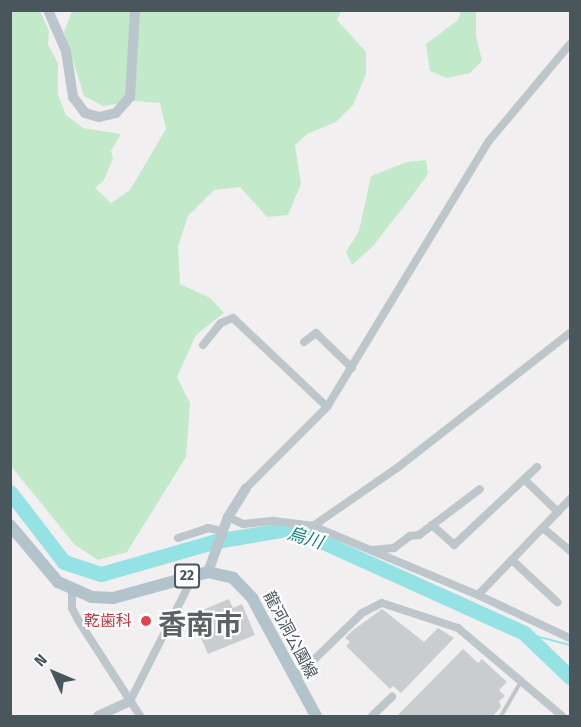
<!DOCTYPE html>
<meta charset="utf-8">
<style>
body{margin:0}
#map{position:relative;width:581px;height:727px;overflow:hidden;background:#f1eff0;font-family:"Fira Sans Condensed","Noto Sans JP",sans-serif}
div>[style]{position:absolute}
.green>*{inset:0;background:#c2eaca}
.stream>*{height:2px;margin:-1px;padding:0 1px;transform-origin:1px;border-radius:1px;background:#94e2e3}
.river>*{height:15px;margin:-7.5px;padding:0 7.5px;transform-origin:7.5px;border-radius:7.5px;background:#94e2e3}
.building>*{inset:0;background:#c9cdd0}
.lane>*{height:4px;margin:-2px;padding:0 2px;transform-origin:2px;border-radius:2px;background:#bcc6cb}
.street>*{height:8px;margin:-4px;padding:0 4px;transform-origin:4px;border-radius:4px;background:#bcc6cb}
.secondary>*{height:10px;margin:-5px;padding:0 5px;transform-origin:5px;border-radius:5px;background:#bac6cc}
.primary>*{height:12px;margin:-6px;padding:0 6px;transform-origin:6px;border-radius:6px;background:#b2c3cb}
.dots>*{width:16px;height:16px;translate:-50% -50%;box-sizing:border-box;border:3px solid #fff;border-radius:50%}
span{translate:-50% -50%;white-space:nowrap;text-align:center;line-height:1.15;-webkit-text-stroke:4.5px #fff;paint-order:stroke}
.shield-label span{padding:2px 4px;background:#fff;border:2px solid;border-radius:4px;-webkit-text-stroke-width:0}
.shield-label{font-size:15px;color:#49565b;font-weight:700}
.health-label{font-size:16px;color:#be3a42}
.right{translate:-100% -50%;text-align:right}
.street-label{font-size:16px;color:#49565b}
.water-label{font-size:18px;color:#197f80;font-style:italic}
.town-label{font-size:28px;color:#5c6163;font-weight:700}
.frame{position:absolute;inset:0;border:12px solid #49565b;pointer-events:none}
.north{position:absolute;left:24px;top:643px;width:60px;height:60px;-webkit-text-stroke:4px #fff;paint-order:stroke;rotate:314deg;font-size:16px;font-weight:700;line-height:24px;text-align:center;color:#49565b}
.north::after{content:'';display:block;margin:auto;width:21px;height:27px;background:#49565b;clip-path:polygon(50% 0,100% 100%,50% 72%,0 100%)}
</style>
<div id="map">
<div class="green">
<i style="clip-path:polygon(11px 11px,40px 11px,49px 31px,48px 45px,58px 63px,58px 95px,66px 115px,83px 128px,121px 134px,111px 151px,113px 158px,104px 180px,95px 188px,111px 203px,130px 190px,166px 129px,160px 103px,135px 101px,103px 106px,84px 96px,64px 32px,72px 11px,341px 11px,337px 20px,366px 52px,366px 74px,353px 105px,336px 122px,307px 134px,295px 145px,301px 184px,288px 215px,267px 217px,240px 187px,214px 190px,188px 216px,178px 247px,180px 284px,210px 298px,224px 313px,196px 335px,177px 377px,190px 403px,186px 457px,127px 552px,98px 560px,75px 545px,11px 466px)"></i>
<i style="clip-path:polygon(461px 11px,476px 11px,476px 36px,482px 61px,470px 73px,447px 78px,430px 71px,426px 44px,458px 20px)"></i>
<i style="clip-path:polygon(426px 160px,428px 174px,409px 200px,373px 246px,352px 265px,346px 252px,359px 231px,371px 176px,407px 162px)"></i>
</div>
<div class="stream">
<i style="left:524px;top:633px;width:48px;rotate:14.6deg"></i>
</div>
<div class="river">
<i style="left:10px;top:492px;width:88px;rotate:52.4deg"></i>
<i style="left:64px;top:562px;width:39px;rotate:18deg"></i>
<i style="left:101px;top:574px;width:120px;rotate:-16deg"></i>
<i style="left:216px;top:541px;width:67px;rotate:-9.5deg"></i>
<i style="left:282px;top:530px;width:21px;rotate:8deg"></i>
<i style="left:303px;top:533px;width:243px;rotate:24.3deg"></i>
<i style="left:524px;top:633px;width:64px;rotate:43.7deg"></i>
</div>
<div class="building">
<i style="clip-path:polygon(229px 599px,233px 608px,242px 604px,255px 635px,208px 654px,195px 624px,202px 621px,198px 612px)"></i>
<i style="clip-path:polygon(382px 609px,424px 642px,438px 628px,454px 638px,401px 693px,393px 686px,390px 689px,346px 646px,350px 642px,345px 638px,352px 631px)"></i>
<i style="clip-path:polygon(463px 649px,478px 663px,482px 659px,507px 682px,499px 690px,505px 696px,499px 701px,501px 707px,492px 717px,396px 717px)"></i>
</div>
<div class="lane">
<i style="left:501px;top:716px;width:39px;rotate:-60deg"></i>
</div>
<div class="street">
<i style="left:304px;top:342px;width:15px;rotate:-37deg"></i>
<i style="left:316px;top:333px;width:50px;rotate:44.2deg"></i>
<i style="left:203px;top:345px;width:28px;rotate:-51deg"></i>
<i style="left:221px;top:323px;width:13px;rotate:-23deg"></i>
<i style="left:233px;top:318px;width:129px;rotate:43.4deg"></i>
<i style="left:525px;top:480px;width:46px;rotate:44.1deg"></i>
<i style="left:246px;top:488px;width:115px;rotate:-45deg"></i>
<i style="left:327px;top:407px;width:311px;rotate:-58.7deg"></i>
<i style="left:489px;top:141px;width:126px;rotate:-50.1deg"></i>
<i style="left:228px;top:517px;width:17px;rotate:25deg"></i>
<i style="left:243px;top:524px;width:31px;rotate:-6deg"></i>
<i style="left:274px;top:521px;width:39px;rotate:7deg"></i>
<i style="left:313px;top:526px;width:179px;rotate:22.7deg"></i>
<i style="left:478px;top:595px;width:102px;rotate:25.1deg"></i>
<i style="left:432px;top:525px;width:30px;rotate:42deg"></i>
<i style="left:454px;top:545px;width:114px;rotate:-43.2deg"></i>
<i style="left:313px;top:526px;width:102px;rotate:-34.6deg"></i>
<i style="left:397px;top:468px;width:219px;rotate:-38deg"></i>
<i style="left:543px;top:528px;width:35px;rotate:40deg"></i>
<i style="left:178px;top:538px;width:32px;rotate:-18deg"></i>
<i style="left:208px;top:528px;width:14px;rotate:12deg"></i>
<i style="left:372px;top:550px;width:22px;rotate:-5deg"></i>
<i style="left:394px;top:548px;width:20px;rotate:-37deg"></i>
<i style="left:410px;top:536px;width:9px;rotate:-6deg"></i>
<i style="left:419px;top:535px;width:76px;rotate:-37deg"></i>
<i style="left:512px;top:560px;width:62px;rotate:43deg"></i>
<i style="left:72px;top:590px;width:18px;rotate:90deg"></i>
<i style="left:72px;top:608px;width:13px;rotate:63deg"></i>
<i style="left:78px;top:620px;width:114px;rotate:57.1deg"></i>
<i style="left:478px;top:595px;width:133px;rotate:-46.2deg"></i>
<i style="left:294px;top:679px;width:95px;rotate:-44.1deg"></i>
<i style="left:362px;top:613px;width:22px;rotate:-27deg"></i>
<i style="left:382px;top:603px;width:80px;rotate:18.2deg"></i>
<i style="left:458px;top:628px;width:136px;rotate:40.2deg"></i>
<i style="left:130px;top:701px;width:141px;rotate:-63.1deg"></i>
<i style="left:372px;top:716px;width:28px;rotate:-44deg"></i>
</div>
<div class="secondary">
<i style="left:48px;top:10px;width:45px;rotate:66.3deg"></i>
<i style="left:66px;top:51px;width:47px;rotate:81.3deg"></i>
<i style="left:73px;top:97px;width:20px;rotate:53deg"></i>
<i style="left:85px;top:113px;width:15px;rotate:16deg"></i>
<i style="left:99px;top:117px;width:17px;rotate:-13deg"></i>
<i style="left:116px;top:113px;width:21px;rotate:-49deg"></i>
<i style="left:130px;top:97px;width:87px;rotate:-86.7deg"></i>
<i style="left:208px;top:572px;width:59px;rotate:-70deg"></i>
<i style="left:228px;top:517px;width:34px;rotate:-58deg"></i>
<i style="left:98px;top:716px;width:35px;rotate:-25deg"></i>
</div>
<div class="primary">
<i style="left:10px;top:525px;width:75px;rotate:49.9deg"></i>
<i style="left:58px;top:582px;width:37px;rotate:24deg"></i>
<i style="left:92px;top:597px;width:21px;rotate:3deg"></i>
<i style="left:113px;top:598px;width:98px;rotate:-15.3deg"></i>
<i style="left:208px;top:572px;width:26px;rotate:13deg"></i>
<i style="left:233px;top:578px;width:28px;rotate:46deg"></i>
<i style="left:252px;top:598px;width:134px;rotate:61.5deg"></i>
</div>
<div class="dots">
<i style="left:146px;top:621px;background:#e0444e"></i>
</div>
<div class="shield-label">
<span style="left:187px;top:576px">22</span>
</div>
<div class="health-label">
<span class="right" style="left:132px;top:621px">乾歯科</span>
</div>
<div class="street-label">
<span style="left:290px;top:635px;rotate:62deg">龍河洞公園線</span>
</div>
<div class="water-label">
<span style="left:305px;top:538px;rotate:17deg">烏川</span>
</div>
<div class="town-label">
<span style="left:200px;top:625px">香南市</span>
</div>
<div class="frame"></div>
<div class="north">N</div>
</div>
